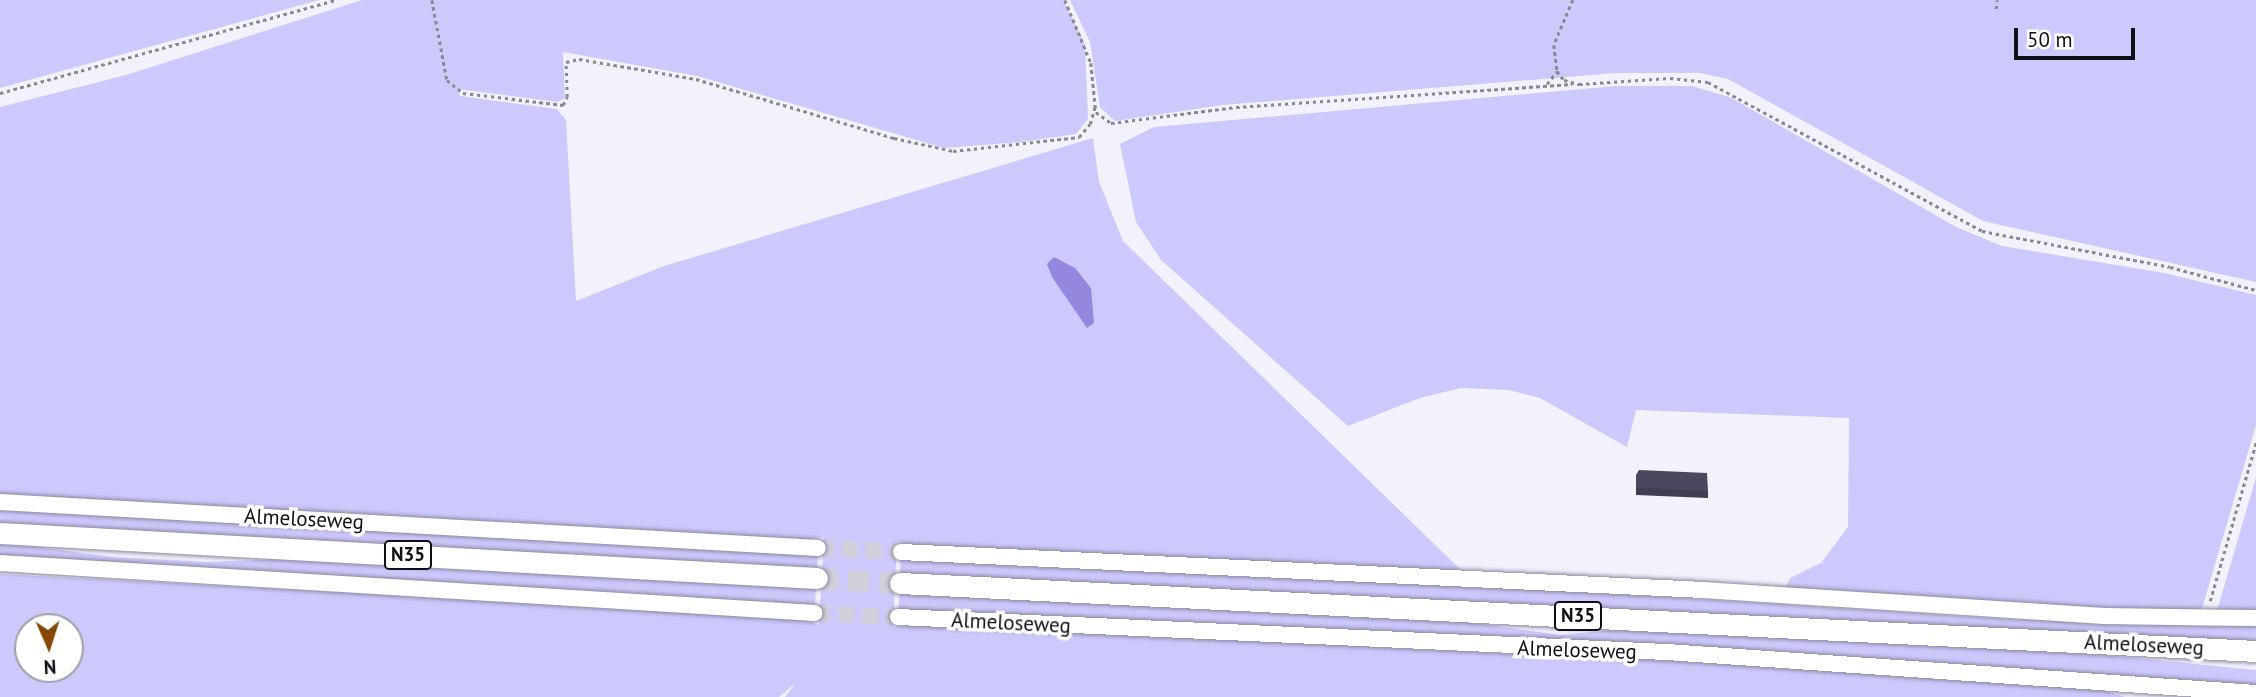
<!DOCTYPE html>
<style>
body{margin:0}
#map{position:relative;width:2256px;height:697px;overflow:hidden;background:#f2f1fc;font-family:"PT Sans",sans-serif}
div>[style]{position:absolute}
.green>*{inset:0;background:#cec9fd}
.water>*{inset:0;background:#9488de}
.minor-tunnel>*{height:16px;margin-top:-8px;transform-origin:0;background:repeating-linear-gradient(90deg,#d0cfda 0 16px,transparent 0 24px)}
.major-tunnel>*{height:21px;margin-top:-10.5px;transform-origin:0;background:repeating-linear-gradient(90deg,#d0cfda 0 21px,transparent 0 31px)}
.path>*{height:2.5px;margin-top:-1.25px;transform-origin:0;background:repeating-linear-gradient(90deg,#888891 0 3.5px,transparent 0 7px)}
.roads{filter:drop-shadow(0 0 2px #8a88a0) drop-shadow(0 0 2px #8a88a0)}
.minor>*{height:16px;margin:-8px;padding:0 8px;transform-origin:8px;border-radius:8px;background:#fff}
.major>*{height:21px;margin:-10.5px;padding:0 10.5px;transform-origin:10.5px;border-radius:10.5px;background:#fff}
.wall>*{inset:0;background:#403e51}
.building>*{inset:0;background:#4a485e}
span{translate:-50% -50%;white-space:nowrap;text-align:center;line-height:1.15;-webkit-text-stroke:7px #fff;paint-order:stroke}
.shield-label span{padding:2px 5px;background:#fff;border:2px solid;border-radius:5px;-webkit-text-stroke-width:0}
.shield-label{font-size:19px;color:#0f0f17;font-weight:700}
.street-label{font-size:21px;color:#0f0f17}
.north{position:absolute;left:14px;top:613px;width:70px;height:70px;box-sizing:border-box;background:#fff;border:2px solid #9f9fa2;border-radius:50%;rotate:177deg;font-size:19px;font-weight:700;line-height:28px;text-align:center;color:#0f0f17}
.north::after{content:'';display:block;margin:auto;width:24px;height:32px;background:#854804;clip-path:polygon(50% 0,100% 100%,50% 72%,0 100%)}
.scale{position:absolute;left:2014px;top:28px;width:121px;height:32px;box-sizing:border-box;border:4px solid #0f0f17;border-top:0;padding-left:9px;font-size:21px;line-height:24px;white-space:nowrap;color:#0f0f17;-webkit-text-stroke:5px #fff;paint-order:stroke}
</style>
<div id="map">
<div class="green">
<i style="clip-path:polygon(0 0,319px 0,0 88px)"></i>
<i style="clip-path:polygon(evenodd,362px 0,1064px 0,1085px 44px,1088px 119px,1076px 134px,1021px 142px,944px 148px,697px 76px,563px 52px,565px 98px,558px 102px,457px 89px,460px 96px,557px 109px,566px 120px,576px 301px,664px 266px,1093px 138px,1099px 182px,1123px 241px,1467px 576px,927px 548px,897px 541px,893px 628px,916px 623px,1543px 655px,1665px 656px,2091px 686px,2125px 697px,785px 697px,796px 683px,779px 697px,0 697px,0 574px,793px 616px,819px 625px,824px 537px,796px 541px,0 498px,0 107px,126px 75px,362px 0,28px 627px,70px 627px,70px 669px,28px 669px,28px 627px)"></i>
<i style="clip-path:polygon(1070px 0,2256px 0,2256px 282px,1983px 221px,1728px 79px,1700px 73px,1616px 73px,1223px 105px,1115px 121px,1100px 107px,1090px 42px)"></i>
<i style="clip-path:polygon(1616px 86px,1692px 86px,1732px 98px,1956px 227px,2002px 246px,2164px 273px,2256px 295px,2256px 425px,2201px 612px,1783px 594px,1790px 578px,1821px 563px,1848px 527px,1849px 418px,1636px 410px,1627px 447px,1540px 398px,1509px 390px,1461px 388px,1420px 398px,1348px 426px,1161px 260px,1136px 222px,1120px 144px,1154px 127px)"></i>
<i style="clip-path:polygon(2256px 477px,2256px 612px,2217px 611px)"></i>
<i style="clip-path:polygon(0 508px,207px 522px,586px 538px,818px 555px,817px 569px,0 523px)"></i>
<i style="clip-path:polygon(0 542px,113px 557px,208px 562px,281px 559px,816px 587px,815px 605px,0 560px)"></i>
<i style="clip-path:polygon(901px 556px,1520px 587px,2020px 620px,2256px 621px,2256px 643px,900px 573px)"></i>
<i style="clip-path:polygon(900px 590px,1431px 617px,1561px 635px,1635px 628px,2093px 654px,2256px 670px,2256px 686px,898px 611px)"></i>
</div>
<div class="water">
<i style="clip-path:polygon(1054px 257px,1075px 268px,1091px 288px,1094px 323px,1087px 328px,1052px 277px,1047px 264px)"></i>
</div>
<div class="minor-tunnel">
<i style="left:818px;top:548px;width:83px;rotate:2.8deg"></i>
<i style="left:814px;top:613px;width:84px;rotate:2.7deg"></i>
</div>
<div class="major-tunnel">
<i style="left:817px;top:578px;width:83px;rotate:3.4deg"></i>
</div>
<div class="path">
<i style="left:432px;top:0;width:81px;rotate:79.4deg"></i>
<i style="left:447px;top:80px;width:21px;rotate:39deg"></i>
<i style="left:463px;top:93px;width:101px;rotate:6.8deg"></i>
<i style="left:563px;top:105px;width:9px;rotate:-63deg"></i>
<i style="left:567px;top:97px;width:35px;rotate:-92deg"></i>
<i style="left:566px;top:62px;width:13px;rotate:-13deg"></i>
<i style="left:579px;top:59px;width:119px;rotate:9.7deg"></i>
<i style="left:696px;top:79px;width:207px;rotate:16.6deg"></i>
<i style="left:894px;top:138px;width:60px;rotate:12.4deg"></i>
<i style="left:953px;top:151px;width:127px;rotate:-6.3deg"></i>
<i style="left:1079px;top:137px;width:17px;rotate:-50deg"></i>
<i style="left:1090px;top:124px;width:19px;rotate:-74deg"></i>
<i style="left:1065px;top:0;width:68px;rotate:67.6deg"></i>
<i style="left:1091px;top:63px;width:49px;rotate:84.2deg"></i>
<i style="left:1096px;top:112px;width:19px;rotate:36deg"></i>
<i style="left:1111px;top:123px;width:126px;rotate:-7.3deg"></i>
<i style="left:1236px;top:107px;width:337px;rotate:-3.9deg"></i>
<i style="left:1573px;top:0;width:49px;rotate:112.9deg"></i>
<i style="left:1554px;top:45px;width:26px;rotate:83deg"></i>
<i style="left:1557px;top:71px;width:11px;rotate:52deg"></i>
<i style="left:1564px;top:80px;width:16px;rotate:15deg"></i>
<i style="left:1579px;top:84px;width:91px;rotate:-3.8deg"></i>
<i style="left:1670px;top:78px;width:38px;rotate:6deg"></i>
<i style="left:1708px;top:82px;width:312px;rotate:28.5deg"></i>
<i style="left:1982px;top:231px;width:191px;rotate:10.8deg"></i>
<i style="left:2170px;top:267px;width:89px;rotate:15deg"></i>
<i style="left:1996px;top:9px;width:9px;rotate:-84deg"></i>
<i style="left:1547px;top:84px;width:16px;rotate:-52deg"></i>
<i style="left:0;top:93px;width:348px;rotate:-15.5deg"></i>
<i style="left:2210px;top:601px;width:165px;rotate:-73.8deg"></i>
</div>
<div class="roads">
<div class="minor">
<i style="left:0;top:502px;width:819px;rotate:3.22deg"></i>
<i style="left:901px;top:552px;width:803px;rotate:2.71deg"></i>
<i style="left:1703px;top:590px;width:402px;rotate:3.7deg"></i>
<i style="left:2104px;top:616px;width:152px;rotate:0.8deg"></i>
<i style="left:0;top:563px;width:816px;rotate:3.51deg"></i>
<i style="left:898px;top:617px;width:770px;rotate:2.61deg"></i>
<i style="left:1667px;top:652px;width:590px;rotate:3.98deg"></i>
</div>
<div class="major">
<i style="left:0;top:533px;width:818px;rotate:3.15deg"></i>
<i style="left:900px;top:583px;width:1358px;rotate:2.87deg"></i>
</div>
</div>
<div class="wall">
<i style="clip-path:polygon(1636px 475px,1708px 491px,1708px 498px,1636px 495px)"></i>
</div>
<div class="building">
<i style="clip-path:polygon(1639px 470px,1707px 473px,1708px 491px,1636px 487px,1636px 475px)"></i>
</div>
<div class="shield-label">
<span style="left:408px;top:555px">N35</span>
<span style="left:1578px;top:616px">N35</span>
</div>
<div class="street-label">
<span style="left:304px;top:519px;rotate:3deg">Almeloseweg</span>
<span style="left:1011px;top:623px;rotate:3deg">Almeloseweg</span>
<span style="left:2144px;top:645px;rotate:3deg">Almeloseweg</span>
<span style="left:1577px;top:650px;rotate:2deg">Almeloseweg</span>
</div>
<div class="north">N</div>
<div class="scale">50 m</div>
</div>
